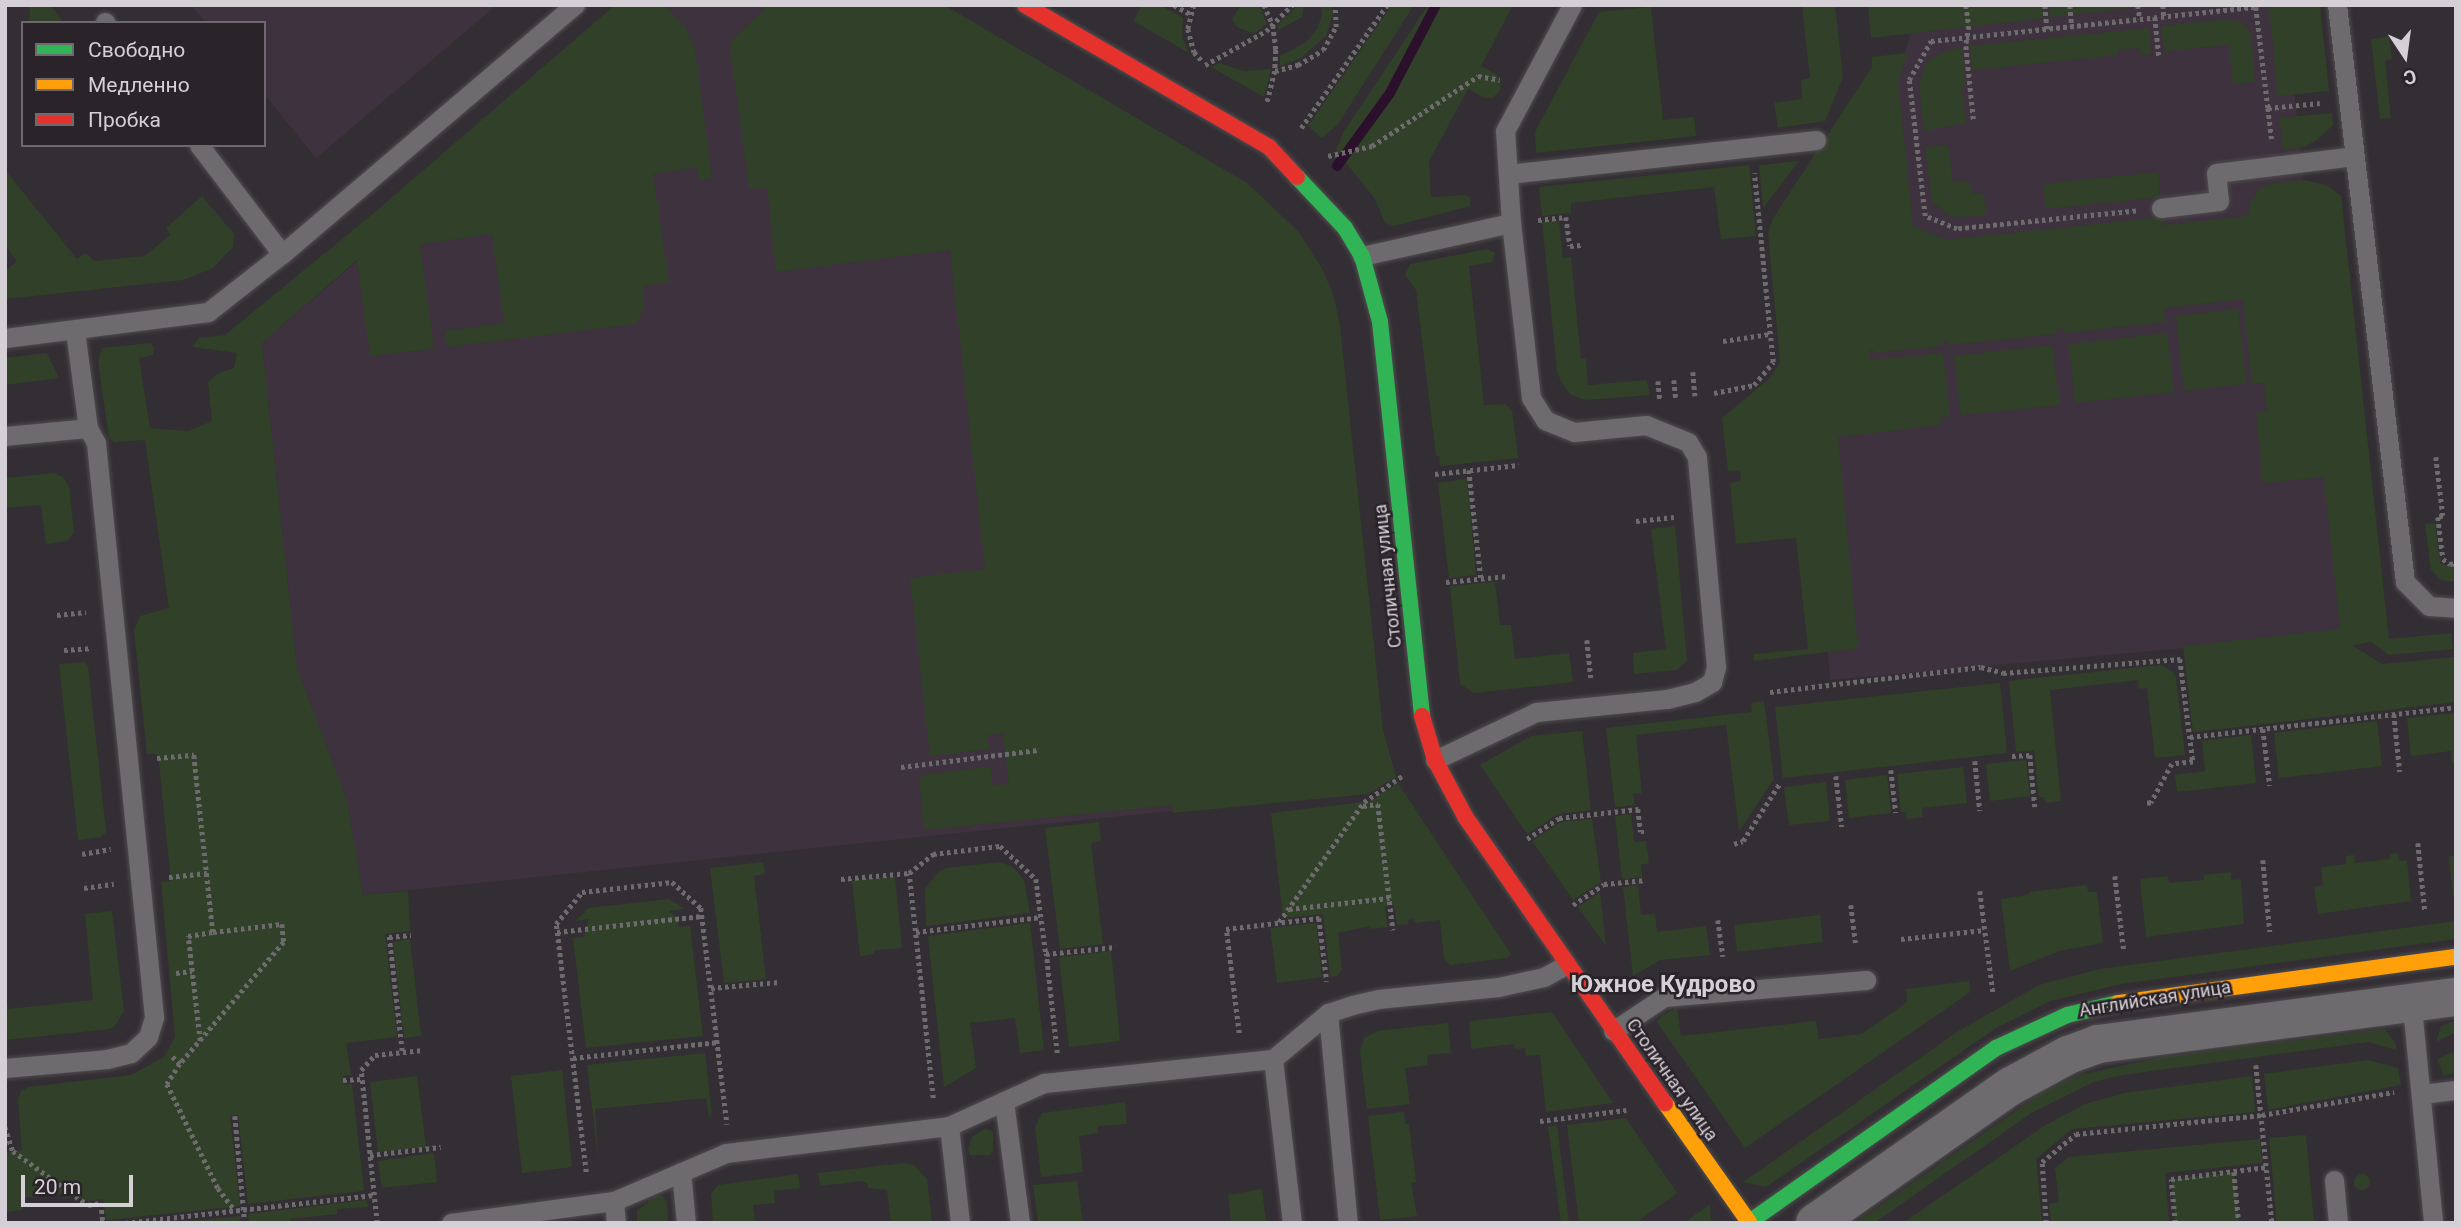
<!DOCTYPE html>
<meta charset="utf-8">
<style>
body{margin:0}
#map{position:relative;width:2461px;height:1228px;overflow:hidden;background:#332e33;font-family:Roboto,sans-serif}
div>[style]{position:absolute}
.built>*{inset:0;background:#3d323d}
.green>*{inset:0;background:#314028}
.round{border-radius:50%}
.stream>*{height:10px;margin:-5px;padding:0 5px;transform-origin:5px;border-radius:5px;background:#2b102b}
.path>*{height:4.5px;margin-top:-2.25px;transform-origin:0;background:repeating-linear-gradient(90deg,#6e6b6e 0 3.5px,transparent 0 7px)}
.roads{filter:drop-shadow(0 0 2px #4f4c4f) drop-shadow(0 0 2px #4f4c4f)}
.lane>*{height:19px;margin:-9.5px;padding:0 9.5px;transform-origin:9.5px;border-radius:9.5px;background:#6e6b6e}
.street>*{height:38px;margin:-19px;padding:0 19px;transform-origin:19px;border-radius:19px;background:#6e6b6e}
.fast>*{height:16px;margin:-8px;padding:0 8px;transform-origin:8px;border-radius:8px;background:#30b455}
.slow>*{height:16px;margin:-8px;padding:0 8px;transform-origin:8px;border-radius:8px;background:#ff9f0a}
.jam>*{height:16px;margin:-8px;padding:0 8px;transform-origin:8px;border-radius:8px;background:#e5322d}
span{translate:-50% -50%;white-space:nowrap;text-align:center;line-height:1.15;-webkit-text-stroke:5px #2a242a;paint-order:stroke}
.street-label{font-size:18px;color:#d5d0d5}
.district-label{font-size:24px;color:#d5d0d5;font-weight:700}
.frame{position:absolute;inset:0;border:7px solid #d5d0d5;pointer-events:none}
.legend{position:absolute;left:21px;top:21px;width:245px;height:126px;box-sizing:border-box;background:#2a242a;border:2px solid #6e696e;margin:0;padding:9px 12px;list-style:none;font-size:21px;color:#d5d0d5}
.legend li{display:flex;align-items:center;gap:14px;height:35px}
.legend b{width:35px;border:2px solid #6e696e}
.north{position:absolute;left:2370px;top:21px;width:70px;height:70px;-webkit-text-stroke:5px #2a242a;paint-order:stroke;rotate:167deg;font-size:19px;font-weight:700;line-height:28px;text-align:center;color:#d5d0d5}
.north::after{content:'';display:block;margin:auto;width:24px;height:32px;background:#d5d0d5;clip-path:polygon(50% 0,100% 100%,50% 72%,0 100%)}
.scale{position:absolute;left:21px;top:1175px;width:112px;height:32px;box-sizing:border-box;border:4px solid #d5d0d5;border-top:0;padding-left:9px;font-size:21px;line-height:24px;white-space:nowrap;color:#d5d0d5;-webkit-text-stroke:5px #2a242a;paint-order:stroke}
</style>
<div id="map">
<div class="built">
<i style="clip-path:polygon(191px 5px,497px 5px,316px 158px,264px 94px,264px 23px,206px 23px)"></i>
<i style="clip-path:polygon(655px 5px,827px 5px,1324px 795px,363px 895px,347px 800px,297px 668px,262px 343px)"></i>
<i style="clip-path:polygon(1920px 5px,2285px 5px,2352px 633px,1830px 680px,1810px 417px,1853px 214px)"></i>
</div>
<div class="green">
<i style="clip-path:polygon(30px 5px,50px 5px,64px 23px,29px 23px)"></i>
<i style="clip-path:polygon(615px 5px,665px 5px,685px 26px,695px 49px,712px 179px,699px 180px,697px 167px,653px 174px,669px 282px,644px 286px,644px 310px,635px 324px,447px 347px,445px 331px,504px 323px,492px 234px,420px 244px,434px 349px,370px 356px,357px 260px,262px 343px,297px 668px,347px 800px,363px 895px,408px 891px,410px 931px,385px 934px,397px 1037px,346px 1043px,351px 1075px,343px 1076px,344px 1085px,352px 1084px,364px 1191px,248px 1204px,238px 1115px,230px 1116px,240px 1206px,106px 1220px,103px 1199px,87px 1201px,77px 1196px,63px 1199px,61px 1194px,23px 1198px,23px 1210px,5px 1212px,5px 1152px,22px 1150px,18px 1100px,21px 1091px,29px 1087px,131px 1075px,164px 1057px,175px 1037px,161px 882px,171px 881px,158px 754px,147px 754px,134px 630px,140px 616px,169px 608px,145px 440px,114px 442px,109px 438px,98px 361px,102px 348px,151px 343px,154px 348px,153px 355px,139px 358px,150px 428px,188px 431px,212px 421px,208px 383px,217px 374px,234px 368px,237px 353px,193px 347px,198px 338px,225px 335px,375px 212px)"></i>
<i style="clip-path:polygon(760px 5px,944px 5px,1247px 183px,1298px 231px,1323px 270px,1334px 297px,1340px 326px,1383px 730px,1396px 777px,1368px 794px,1173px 813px,1172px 805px,924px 830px,919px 776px,990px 766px,993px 785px,1009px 784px,1003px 733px,987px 735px,989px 749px,930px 756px,910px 578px,985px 569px,950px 250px,776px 272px,767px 188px,749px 189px,730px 47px,734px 37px,764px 10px)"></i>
<i style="clip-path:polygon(1142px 5px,1160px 5px,1183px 18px,1182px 37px,1189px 53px,1133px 21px)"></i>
<i style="clip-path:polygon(1241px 5px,1259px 5px,1267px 24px,1254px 34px,1237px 27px,1232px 19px)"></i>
<i style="clip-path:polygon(1298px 5px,1304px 5px,1302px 17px,1279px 30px,1277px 26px)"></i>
<i style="clip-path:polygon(1320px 5px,1331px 5px,1333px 13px,1326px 36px,1301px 58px,1280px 66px,1280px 56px,1305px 43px,1318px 28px,1322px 13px)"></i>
<i style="clip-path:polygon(1392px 5px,1414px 5px,1338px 124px,1322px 138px,1308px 126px)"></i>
<i style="clip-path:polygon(1428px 5px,1513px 5px,1481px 66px,1497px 75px,1501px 82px,1500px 91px,1492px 98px,1485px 98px,1468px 89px,1429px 161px,1431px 197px,1466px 195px,1470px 198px,1470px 206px,1394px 226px,1385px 223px,1375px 199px,1336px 150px,1344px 131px)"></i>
<i style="clip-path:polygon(1835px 5px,1843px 77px,1825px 121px,1778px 128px,1774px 103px,1802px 99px,1801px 80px,1810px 78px,1802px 7px)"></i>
<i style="clip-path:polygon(1868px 5px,2042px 5px,2044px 18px,1871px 38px)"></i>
<i style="clip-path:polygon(2048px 5px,2160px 5px,2050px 17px)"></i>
<i style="clip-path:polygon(2269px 5px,2320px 5px,2329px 91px,2278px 96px)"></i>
<i style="clip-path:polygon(1651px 7px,1663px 120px,1694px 117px,1696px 136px,1536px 153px,1535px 132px,1599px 12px)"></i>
<i style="clip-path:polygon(2230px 19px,2244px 24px,2251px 35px,2255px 82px,2233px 84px,2229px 45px,2164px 51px,2161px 26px)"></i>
<i style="clip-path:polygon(2149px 28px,2151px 54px,2140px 55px,2139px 48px,2118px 50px,2118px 55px,1972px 70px,1970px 46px)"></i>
<i style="clip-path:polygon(2389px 37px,2392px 59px,2385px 61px,2391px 118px,2380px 119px,2371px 39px)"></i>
<i style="clip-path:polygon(1962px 47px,1965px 84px,1961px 86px,1966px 123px,1924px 131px,1919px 85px,1927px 61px,1944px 52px)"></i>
<i style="clip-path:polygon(1908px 53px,1898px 81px,1913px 226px,1946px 240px,2162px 217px,2163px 225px,2248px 216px,2250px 204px,2259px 189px,2270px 183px,2304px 180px,2326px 185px,2341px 196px,2389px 639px,2451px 633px,2453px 649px,2389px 655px,2371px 642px,2352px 645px,2382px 664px,2454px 657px,2456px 702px,2193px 732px,2183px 646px,2340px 629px,2324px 477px,2263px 483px,2256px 413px,2267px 411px,2264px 383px,2252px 384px,2243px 299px,2164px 308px,2165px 322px,2063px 333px,2062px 328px,2056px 329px,2057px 334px,1949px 345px,1949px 341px,1942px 341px,1942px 346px,1875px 353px,1874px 349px,1869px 349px,1871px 360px,1943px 353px,1950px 417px,1940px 418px,1941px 425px,1838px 437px,1858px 648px,1754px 661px,1754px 654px,1808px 649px,1796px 538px,1736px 544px,1730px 483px,1741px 481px,1740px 470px,1728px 471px,1722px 418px,1769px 379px,1780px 362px,1768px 233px,1772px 220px,1872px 67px,1872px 57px)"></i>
<i style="clip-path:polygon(1219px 63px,1244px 71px,1271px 69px,1264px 97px,1211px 67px)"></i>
<i style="clip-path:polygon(2332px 113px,2333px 125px,2317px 140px,2304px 147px,2283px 150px,2279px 118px)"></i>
<i style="clip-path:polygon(1948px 145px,1953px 182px,1970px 181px,1972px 194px,1984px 193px,1986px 216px,1951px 217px,1932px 201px,1925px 147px)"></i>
<i style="clip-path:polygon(1799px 161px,1764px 207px,1763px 207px,1759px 165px)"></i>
<i style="clip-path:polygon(1749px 165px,1756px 236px,1721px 239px,1714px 187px,1571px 203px,1571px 213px,1542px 216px,1539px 187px)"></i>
<i style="clip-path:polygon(5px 170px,77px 259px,86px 253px,94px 261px,145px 256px,170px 235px,166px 228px,202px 196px,234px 234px,233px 247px,213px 268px,183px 280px,5px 299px,5px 271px,17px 261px,5px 246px)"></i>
<i style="clip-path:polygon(2158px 172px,2160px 197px,2046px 209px,2043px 184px)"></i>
<i style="clip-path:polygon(1559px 221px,1563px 258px,1571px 258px,1581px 359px,1586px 359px,1588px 385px,1647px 380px,1650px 395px,1585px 400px,1570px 394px,1561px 381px,1557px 372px,1542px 222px)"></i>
<i style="clip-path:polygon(1487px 249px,1495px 253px,1492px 262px,1469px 266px,1484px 405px,1505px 404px,1512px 410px,1518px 458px,1440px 466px,1439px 456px,1436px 456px,1416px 290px,1405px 275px,1410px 264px)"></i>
<i style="clip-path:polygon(2238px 309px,2246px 384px,2184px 391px,2176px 316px)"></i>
<i style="clip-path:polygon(2167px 333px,2174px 392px,2075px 403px,2069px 344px)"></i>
<i style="clip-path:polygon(2052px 345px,2060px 405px,1961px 415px,1954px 356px)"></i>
<i style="clip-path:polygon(47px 353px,59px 378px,5px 385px,5px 358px)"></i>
<i style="clip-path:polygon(54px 473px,63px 477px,69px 486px,74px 533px,67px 541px,46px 544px,41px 505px,5px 508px,5px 478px)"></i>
<i style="clip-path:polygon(1467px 479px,1476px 575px,1449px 578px,1438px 483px)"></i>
<i style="clip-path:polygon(2435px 523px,2440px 564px,2456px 566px,2456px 582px,2440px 580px,2431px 570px,2425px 524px)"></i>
<i style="clip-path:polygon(1675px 526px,1687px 661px,1677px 670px,1634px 674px,1633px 653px,1666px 649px,1651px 529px)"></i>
<i style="clip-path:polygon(1495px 582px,1500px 625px,1511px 625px,1515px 659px,1569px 653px,1573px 682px,1474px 693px,1460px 684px,1450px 586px)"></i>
<i style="clip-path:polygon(85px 662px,88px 666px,106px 832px,101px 837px,78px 840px,59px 664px)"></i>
<i style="clip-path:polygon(2161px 665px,2172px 671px,2176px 678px,2185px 755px,2155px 758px,2147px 688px,2139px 689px,2138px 680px,2050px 690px,2061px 801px,2045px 803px,2044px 797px,2039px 797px,2034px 750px,2016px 752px,2009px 681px)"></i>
<i style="clip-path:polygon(2000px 683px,2007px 753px,1783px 778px,1775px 707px)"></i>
<i style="clip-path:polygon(1764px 701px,1774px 779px,1739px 831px,1726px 725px,1636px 735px,1642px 793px,1633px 794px,1635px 805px,1615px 807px,1606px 728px,1752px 712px,1751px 703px)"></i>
<i style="clip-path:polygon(2456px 713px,2456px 763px,2452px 763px,2451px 751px,2411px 756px,2407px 718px)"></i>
<i style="clip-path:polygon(2377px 721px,2382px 766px,2279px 778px,2274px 733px)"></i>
<i style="clip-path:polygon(1582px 731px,1591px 810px,1558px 814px,1527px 834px,1480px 765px,1531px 736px)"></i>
<i style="clip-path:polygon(2251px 735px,2256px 783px,2177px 792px,2175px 775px,2205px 771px,2202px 741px)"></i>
<i style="clip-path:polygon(2026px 760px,2030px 796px,1990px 801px,1986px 764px)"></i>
<i style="clip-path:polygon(1963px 767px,1967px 803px,1922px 808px,1923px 817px,1907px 819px,1906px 812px,1901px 812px,1897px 774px)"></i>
<i style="clip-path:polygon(1887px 775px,1891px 813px,1849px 818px,1845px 780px)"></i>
<i style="clip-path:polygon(1826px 782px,1830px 821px,1789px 825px,1784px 787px)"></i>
<i style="clip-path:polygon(1398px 783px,1511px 954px,1507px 958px,1450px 965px,1444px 958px,1440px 920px,1415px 923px,1413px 919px,1408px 920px,1408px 924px,1397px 925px,1394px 905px,1385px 907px,1388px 927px,1370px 929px,1369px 926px,1338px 933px,1342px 970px,1337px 976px,1330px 977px,1323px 914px,1283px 918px,1271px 813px,1371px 801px)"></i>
<i style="clip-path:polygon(1631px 814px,1634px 842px,1646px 841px,1649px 863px,1641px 865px,1642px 877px,1622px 879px,1615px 816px)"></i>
<i style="clip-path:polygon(1592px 819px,1601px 882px,1573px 900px,1532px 841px,1561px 822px)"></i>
<i style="clip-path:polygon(1099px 822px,1101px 841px,1091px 843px,1103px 944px,1060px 949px,1045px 828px)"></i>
<i style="clip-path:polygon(2398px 853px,2399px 861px,2407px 860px,2411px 901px,2318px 914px,2314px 887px,2323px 885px,2321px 867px,2346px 864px,2346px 856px,2354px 855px,2355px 863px,2390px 859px,2390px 854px)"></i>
<i style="clip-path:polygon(2456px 855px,2456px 896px,2453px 896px,2449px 856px)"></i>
<i style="clip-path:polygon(763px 862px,765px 874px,754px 876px,766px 979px,724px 983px,710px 868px)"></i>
<i style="clip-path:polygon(1001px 862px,1014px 868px,1024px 880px,1030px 913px,926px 926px,925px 889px,938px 872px,946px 868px)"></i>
<i style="clip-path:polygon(2231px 872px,2231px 880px,2241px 879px,2244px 924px,2146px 937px,2140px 879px,2168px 876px,2169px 883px,2204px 880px,2204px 875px)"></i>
<i style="clip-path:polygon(895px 877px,902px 948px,875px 950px,874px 954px,860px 956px,852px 881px)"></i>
<i style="clip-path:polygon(1638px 885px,1641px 915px,1655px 914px,1657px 932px,1706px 926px,1710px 955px,1660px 960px,1633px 976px,1623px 887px)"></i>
<i style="clip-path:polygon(2087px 885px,2088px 892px,2097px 892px,2103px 943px,2059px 951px,2010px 971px,2001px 899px,2028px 895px,2029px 892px)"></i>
<i style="clip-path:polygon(1600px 892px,1606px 946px,1578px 907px)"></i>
<i style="clip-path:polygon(669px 899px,685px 909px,669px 911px,676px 917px,679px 927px,690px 926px,703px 1036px,586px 1048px,573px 938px,584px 937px,589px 919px,575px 921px,589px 908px)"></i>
<i style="clip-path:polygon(112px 911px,124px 1011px,115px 1026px,110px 1029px,5px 1040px,5px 987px,8px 1009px,93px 1000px,85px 914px)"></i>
<i style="clip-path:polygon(1820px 915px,1823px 942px,1737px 952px,1734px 925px)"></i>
<i style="clip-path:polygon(2456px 921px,2456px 939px,2121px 984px,2050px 1001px,1996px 1028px,1766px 1187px,1743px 1182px,1957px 1032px,2039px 985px,2100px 969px)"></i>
<i style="clip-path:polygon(1030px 923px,1044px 1050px,1020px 1053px,1015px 1018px,970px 1023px,976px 1068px,944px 1087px,928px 936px)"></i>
<i style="clip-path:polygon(1316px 923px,1322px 977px,1277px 983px,1270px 928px)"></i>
<i style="clip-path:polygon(410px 939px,421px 1036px,404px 1038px,393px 942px)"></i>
<i style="clip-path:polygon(1111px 951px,1120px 1041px,1069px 1047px,1059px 957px)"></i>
<i style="clip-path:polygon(1969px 981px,1970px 992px,1745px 1148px,1657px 1022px,1663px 1015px,1677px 1008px,1681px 1036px,1816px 1021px,1819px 1039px,1862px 1034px,1907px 1002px,1906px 989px)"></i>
<i style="clip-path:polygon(1552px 1012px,1613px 1103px,1546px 1112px,1540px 1055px,1526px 1056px,1525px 1048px,1515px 1049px,1514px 1044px,1471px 1049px,1469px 1021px)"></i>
<i style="clip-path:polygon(2456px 1020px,2456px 1032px,2436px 1042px,2441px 1026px)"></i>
<i style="clip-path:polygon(1448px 1023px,1451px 1053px,1427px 1055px,1428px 1065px,1405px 1068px,1410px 1104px,1367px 1109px,1360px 1052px,1364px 1038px,1378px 1031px)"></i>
<i style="clip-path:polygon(2384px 1029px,2395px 1042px,2396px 1050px,2368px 1042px,2122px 1075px,2093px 1082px,2033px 1112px,1874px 1223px,1855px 1223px,2040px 1094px,2079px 1075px,2163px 1057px)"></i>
<i style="clip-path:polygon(2456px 1051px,2456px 1074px,2444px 1075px,2437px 1059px)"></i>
<i style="clip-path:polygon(705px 1053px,712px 1115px,709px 1116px,706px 1098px,595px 1109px,599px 1166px,587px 1065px)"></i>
<i style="clip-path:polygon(2368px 1060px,2398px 1068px,2401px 1085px,2268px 1110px,2264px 1074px)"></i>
<i style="clip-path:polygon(562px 1070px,572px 1167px,522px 1173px,511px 1076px)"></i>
<i style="clip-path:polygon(417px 1076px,426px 1147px,378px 1152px,370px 1082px)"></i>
<i style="clip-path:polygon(2252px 1076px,2255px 1112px,2072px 1129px,2036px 1159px,2042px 1223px,1903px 1223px,2044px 1126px,2085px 1104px,2124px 1093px)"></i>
<i style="clip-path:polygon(1125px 1102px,1127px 1124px,1098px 1126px,1098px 1133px,1079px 1136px,1083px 1172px,1041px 1177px,1035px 1127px,1042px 1113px)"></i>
<i style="clip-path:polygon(1404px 1112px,1405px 1124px,1409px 1124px,1416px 1182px,1411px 1183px,1417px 1216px,1380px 1220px,1368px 1116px)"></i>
<i style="clip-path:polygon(1626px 1118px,1677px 1193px,1636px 1223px,1579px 1223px,1567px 1125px)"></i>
<i style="clip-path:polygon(1557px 1125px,1569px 1223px,1561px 1223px,1548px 1127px)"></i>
<i style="clip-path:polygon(985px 1128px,993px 1132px,993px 1151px,990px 1155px,970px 1155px,968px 1149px,972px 1137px)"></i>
<i style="clip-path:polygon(2306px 1135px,2314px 1223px,2277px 1223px,2269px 1138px)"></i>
<i style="clip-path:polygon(2260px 1139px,2262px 1163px,2165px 1173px,2169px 1221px,2051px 1223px,2049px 1204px,2059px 1202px,2055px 1168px,2069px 1157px)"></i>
<i style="clip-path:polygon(434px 1153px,437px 1182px,382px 1188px,378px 1161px)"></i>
<i style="clip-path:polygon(904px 1163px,914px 1165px,927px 1179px,932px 1223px,891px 1223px,887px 1190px,868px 1188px,867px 1183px,862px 1181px,820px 1186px,818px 1173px)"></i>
<i style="clip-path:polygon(2234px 1172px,2239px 1223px,2175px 1223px,2171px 1179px)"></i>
<i style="clip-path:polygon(798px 1174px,800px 1188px,774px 1191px,775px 1203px,753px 1205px,755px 1223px,713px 1223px,711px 1194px,718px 1185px)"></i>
<i class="round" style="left:2354px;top:1174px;width:16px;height:16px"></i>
<i style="clip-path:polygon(1077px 1181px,1083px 1223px,1038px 1223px,1033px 1185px)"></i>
<i style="clip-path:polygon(1262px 1189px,1266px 1223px,1231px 1223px,1228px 1195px)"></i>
<i style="clip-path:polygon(655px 1196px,663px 1196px,667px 1202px,668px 1219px,664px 1223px,637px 1223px,637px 1211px)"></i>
<i style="clip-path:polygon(367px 1200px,368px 1207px,337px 1209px,337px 1214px,290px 1219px,290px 1223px,249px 1223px,248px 1214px)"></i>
<i style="clip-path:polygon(1710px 1204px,1711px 1223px,1684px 1223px)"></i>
<i style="clip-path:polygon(240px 1216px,240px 1223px,173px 1223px)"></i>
</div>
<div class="stream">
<i style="left:1337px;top:166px;width:90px;rotate:-54deg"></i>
<i style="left:1390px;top:93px;width:99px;rotate:-62.4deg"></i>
</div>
<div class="path">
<i style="left:1174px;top:5px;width:18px;rotate:29deg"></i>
<i style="left:1194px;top:5px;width:25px;rotate:104deg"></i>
<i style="left:1188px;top:29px;width:24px;rotate:75deg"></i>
<i style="left:1194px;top:52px;width:13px;rotate:48deg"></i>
<i style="left:1264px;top:5px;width:22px;rotate:66deg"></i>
<i style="left:1273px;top:25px;width:25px;rotate:83deg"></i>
<i style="left:1276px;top:50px;width:21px;rotate:93deg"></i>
<i style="left:1275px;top:71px;width:34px;rotate:104deg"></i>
<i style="left:1966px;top:5px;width:21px;rotate:82deg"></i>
<i style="left:1969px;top:26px;width:20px;rotate:99deg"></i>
<i style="left:1966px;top:46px;width:77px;rotate:84.1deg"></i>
<i style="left:2045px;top:5px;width:24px;rotate:85deg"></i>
<i style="left:2070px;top:5px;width:21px;rotate:85deg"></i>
<i style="left:2138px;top:5px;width:14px;rotate:82deg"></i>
<i style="left:2163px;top:5px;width:12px;rotate:85deg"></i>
<i style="left:2155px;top:17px;width:40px;rotate:84.3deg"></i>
<i style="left:1205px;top:65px;width:70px;rotate:-29.1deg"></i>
<i style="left:1266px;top:31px;width:37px;rotate:-45deg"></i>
<i style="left:1275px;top:71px;width:24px;rotate:-15deg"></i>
<i style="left:1298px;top:65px;width:29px;rotate:-31deg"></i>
<i style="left:1323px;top:50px;width:26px;rotate:-61deg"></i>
<i style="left:1336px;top:27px;width:22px;rotate:-93deg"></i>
<i style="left:2268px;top:108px;width:31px;rotate:83deg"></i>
<i style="left:1301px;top:128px;width:150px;rotate:-55deg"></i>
<i style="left:1328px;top:156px;width:45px;rotate:-12.8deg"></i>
<i style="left:1372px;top:146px;width:127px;rotate:-33.4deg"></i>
<i style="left:1478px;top:76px;width:22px;rotate:10deg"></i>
<i style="left:2136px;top:211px;width:180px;rotate:174.3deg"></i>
<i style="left:1957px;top:229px;width:35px;rotate:-158deg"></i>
<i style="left:1925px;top:216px;width:137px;rotate:-96.7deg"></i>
<i style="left:1909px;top:80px;width:45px;rotate:-60.6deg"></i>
<i style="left:1931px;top:41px;width:327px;rotate:-6deg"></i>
<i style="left:2256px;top:7px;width:102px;rotate:83.2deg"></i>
<i style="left:2268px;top:108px;width:52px;rotate:-5.5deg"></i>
<i style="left:1538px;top:220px;width:28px;rotate:-6deg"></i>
<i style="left:1566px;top:217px;width:29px;rotate:82deg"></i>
<i style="left:1570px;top:246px;width:11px;rotate:-5deg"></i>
<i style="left:1723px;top:341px;width:48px;rotate:-8.5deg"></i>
<i style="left:1693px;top:372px;width:24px;rotate:85deg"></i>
<i style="left:1674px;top:380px;width:18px;rotate:84deg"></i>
<i style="left:1658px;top:381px;width:18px;rotate:84deg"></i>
<i style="left:1714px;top:393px;width:41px;rotate:-11.3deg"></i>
<i style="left:1754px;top:385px;width:30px;rotate:-50deg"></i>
<i style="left:1773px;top:362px;width:190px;rotate:-95.7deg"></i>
<i style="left:2436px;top:457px;width:59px;rotate:83.2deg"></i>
<i style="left:2443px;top:516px;width:5px;rotate:169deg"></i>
<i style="left:2438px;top:517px;width:42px;rotate:83.2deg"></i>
<i style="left:2443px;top:559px;width:9px;rotate:36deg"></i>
<i style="left:2450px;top:564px;width:6px;rotate:-9deg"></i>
<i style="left:1469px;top:470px;width:110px;rotate:83.7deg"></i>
<i style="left:1435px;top:474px;width:84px;rotate:-6.1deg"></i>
<i style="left:1636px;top:521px;width:38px;rotate:-6deg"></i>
<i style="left:1446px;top:582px;width:62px;rotate:-5.5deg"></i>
<i style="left:57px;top:615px;width:29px;rotate:-6deg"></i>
<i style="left:1587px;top:640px;width:38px;rotate:84deg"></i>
<i style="left:64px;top:650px;width:26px;rotate:-4deg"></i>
<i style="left:1770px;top:692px;width:212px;rotate:-6.8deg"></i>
<i style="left:1981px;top:667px;width:23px;rotate:15deg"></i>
<i style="left:2003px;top:673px;width:178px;rotate:-4.5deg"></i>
<i style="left:2180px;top:659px;width:104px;rotate:82.8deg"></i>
<i style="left:2193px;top:762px;width:21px;rotate:175deg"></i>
<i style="left:2172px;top:764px;width:44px;rotate:118.3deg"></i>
<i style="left:2151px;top:803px;width:5px;rotate:180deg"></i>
<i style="left:2394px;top:714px;width:58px;rotate:84.1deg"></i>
<i style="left:2263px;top:729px;width:57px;rotate:83deg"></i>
<i style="left:2190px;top:737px;width:268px;rotate:-6.4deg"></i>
<i style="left:2012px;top:756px;width:18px;rotate:-3deg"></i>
<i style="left:2030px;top:755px;width:52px;rotate:84.5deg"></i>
<i style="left:157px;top:758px;width:37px;rotate:-5deg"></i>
<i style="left:194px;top:755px;width:178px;rotate:83.9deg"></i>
<i style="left:213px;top:932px;width:69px;rotate:-6.6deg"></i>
<i style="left:282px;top:924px;width:18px;rotate:84deg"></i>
<i style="left:284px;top:942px;width:160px;rotate:130.4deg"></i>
<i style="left:180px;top:1064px;width:13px;rotate:-138deg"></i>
<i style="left:1975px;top:761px;width:50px;rotate:84.3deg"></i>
<i style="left:901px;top:767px;width:138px;rotate:-7.1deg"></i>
<i style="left:1891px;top:770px;width:43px;rotate:83.4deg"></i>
<i style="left:1836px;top:776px;width:51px;rotate:83.3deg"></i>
<i style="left:1363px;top:806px;width:15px;rotate:-8deg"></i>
<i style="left:1378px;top:804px;width:127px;rotate:83.2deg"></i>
<i style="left:1527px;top:839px;width:38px;rotate:-33deg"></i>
<i style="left:1559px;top:818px;width:80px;rotate:-6.5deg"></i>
<i style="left:1638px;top:809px;width:23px;rotate:83deg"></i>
<i style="left:1641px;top:832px;width:3px"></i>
<i style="left:2418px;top:843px;width:68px;rotate:84.1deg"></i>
<i style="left:1734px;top:844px;width:9px;rotate:-18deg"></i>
<i style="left:1743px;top:841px;width:69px;rotate:-57.5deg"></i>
<i style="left:82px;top:854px;width:29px;rotate:-10deg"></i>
<i style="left:2263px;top:860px;width:72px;rotate:84.4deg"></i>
<i style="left:2115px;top:876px;width:76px;rotate:83.2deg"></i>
<i style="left:169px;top:877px;width:38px;rotate:-6deg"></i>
<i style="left:841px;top:879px;width:68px;rotate:-5deg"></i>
<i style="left:84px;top:888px;width:30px;rotate:-8deg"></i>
<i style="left:1980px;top:891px;width:103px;rotate:82.7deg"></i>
<i style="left:1573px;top:905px;width:37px;rotate:-34deg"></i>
<i style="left:1604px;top:884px;width:42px;rotate:-5.4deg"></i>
<i style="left:1851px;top:905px;width:38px;rotate:83deg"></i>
<i style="left:1289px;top:909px;width:101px;rotate:-6.3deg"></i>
<i style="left:1718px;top:920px;width:37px;rotate:82deg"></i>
<i style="left:1279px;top:922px;width:147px;rotate:-54.7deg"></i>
<i style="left:1364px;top:802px;width:46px;rotate:-34.4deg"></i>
<i style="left:557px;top:932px;width:146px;rotate:-6.3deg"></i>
<i style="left:916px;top:932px;width:126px;rotate:-6.8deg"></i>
<i style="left:1901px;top:939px;width:84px;rotate:-6.1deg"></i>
<i style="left:176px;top:973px;width:16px;rotate:-7deg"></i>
<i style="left:711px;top:988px;width:69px;rotate:-5deg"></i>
<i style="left:1239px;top:1033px;width:105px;rotate:-97.1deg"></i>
<i style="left:1226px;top:929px;width:94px;rotate:-6.7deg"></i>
<i style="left:1319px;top:918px;width:64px;rotate:82.9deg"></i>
<i style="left:200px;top:1041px;width:106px;rotate:-96.5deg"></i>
<i style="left:188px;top:936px;width:25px;rotate:-9deg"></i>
<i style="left:402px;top:1051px;width:115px;rotate:-96.5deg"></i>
<i style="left:389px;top:937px;width:22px;rotate:-5deg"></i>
<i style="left:1057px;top:1053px;width:100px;rotate:-96.3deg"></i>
<i style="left:1046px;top:954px;width:70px;rotate:-5.7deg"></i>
<i style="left:573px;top:1058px;width:146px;rotate:-6.3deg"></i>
<i style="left:180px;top:1064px;width:24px;rotate:123deg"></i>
<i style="left:167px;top:1084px;width:116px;rotate:63.9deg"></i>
<i style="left:218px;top:1188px;width:26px;rotate:53deg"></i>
<i style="left:2256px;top:1065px;width:159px;rotate:84.2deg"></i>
<i style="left:343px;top:1080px;width:19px;rotate:-3deg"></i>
<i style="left:933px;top:1098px;width:226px;rotate:-96.1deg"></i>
<i style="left:909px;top:873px;width:31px;rotate:-38deg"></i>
<i style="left:933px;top:854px;width:67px;rotate:-6.8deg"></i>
<i style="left:1000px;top:846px;width:49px;rotate:42.5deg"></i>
<i style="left:1036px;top:879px;width:76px;rotate:82.4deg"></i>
<i style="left:235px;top:1116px;width:107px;rotate:84.7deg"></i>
<i style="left:1540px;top:1121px;width:87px;rotate:-7.3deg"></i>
<i style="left:5px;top:1127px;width:25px;rotate:72deg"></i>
<i style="left:13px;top:1151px;width:92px;rotate:35.8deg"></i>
<i style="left:88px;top:1205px;width:13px;rotate:-9deg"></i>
<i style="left:101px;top:1203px;width:20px;rotate:84deg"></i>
<i style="left:370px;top:1155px;width:71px;rotate:-6.4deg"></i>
<i style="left:586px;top:1172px;width:250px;rotate:-96.9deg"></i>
<i style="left:556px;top:924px;width:41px;rotate:-50.9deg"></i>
<i style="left:582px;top:892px;width:91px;rotate:-6.3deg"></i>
<i style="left:672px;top:882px;width:39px;rotate:42deg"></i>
<i style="left:701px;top:908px;width:218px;rotate:83.1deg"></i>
<i style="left:2234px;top:1172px;width:51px;rotate:84.4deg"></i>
<i style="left:125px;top:1223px;width:251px;rotate:-6.4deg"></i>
<i style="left:377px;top:1223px;width:154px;rotate:-96deg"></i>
<i style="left:361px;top:1070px;width:21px;rotate:-47deg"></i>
<i style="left:375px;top:1055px;width:48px;rotate:-5.9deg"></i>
<i style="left:2046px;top:1223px;width:61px;rotate:-93.8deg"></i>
<i style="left:2042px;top:1162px;width:44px;rotate:-39.5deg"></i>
<i style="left:2076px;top:1134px;width:187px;rotate:-5.8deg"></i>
<i style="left:2262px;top:1115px;width:134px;rotate:-9.9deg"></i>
<i style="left:2175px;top:1223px;width:44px;rotate:-95.2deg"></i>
<i style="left:2171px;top:1179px;width:97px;rotate:-7.1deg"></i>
</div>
<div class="roads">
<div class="lane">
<i style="left:2337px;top:5px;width:581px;rotate:83.28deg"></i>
<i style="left:2405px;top:582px;width:34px;rotate:45deg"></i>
<i style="left:2429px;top:606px;width:27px;rotate:4deg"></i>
<i style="left:105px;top:22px;width:1px;rotate:45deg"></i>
<i style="left:199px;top:145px;width:137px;rotate:52.7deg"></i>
<i style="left:1508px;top:174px;width:310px;rotate:-6.3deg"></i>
<i style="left:2161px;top:208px;width:58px;rotate:-6.9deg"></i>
<i style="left:2219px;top:201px;width:28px;rotate:-96deg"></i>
<i style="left:2216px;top:173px;width:139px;rotate:-7deg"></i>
<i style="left:1362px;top:256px;width:153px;rotate:-12.5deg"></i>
<i style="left:5px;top:338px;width:205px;rotate:-7.3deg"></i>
<i style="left:208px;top:312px;width:94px;rotate:-38.1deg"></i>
<i style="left:282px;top:254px;width:385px;rotate:-40.4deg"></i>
<i style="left:5px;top:436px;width:83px;rotate:-5.5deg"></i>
<i style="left:1435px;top:760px;width:112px;rotate:-25.4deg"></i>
<i style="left:1536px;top:712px;width:132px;rotate:-5.7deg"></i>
<i style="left:1667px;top:699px;width:29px;rotate:-14deg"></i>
<i style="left:1695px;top:692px;width:20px;rotate:-30deg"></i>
<i style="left:1712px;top:682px;width:16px;rotate:-75deg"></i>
<i style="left:1716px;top:667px;width:211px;rotate:-95.2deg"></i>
<i style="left:1697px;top:457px;width:17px;rotate:-121deg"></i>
<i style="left:1688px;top:442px;width:45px;rotate:-158deg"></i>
<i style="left:1646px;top:425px;width:72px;rotate:174.4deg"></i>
<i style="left:1574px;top:432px;width:31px;rotate:-158deg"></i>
<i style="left:1545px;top:420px;width:26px;rotate:-122deg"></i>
<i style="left:1531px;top:398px;width:176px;rotate:-96.5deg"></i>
<i style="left:1511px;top:223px;width:92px;rotate:-93.7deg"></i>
<i style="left:1505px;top:131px;width:143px;rotate:-62deg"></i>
<i style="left:2411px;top:997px;width:227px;rotate:84.4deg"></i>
<i style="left:1328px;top:1013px;width:211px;rotate:84.6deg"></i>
<i style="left:1613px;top:1031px;width:61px;rotate:-33.7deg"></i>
<i style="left:1664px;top:997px;width:203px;rotate:-4.8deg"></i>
<i style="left:1273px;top:1059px;width:165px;rotate:83.4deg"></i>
<i style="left:5px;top:1068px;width:102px;rotate:-5deg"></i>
<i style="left:107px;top:1059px;width:25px;rotate:-14deg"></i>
<i style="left:131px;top:1053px;width:23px;rotate:-43deg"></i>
<i style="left:148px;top:1037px;width:21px;rotate:-73deg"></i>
<i style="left:154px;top:1017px;width:577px;rotate:-95.77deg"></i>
<i style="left:96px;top:443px;width:17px;rotate:-118deg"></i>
<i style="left:88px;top:428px;width:99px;rotate:-97.6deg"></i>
<i style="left:2422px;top:1094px;width:34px;rotate:-7deg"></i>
<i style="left:1004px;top:1101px;width:123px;rotate:82.5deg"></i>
<i style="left:949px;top:1126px;width:98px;rotate:83.5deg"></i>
<i style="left:681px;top:1172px;width:51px;rotate:84.4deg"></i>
<i style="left:2334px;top:1180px;width:43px;rotate:84.7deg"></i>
<i style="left:614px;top:1201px;width:22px;rotate:85deg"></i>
<i style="left:451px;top:1223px;width:164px;rotate:-7.7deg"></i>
<i style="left:614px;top:1201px;width:122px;rotate:-23.2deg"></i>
<i style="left:726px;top:1153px;width:225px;rotate:-6.9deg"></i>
<i style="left:949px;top:1126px;width:104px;rotate:-24.4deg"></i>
<i style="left:1044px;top:1083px;width:230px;rotate:-6deg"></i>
<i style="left:1273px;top:1059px;width:72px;rotate:-39.9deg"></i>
<i style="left:1328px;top:1013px;width:25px;rotate:-18deg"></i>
<i style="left:1352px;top:1005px;width:27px;rotate:-13deg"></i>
<i style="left:1378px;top:999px;width:121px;rotate:-5.7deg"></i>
<i style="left:1498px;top:987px;width:47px;rotate:-12.3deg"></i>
<i style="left:1544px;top:977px;width:25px;rotate:-29deg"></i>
</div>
<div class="street">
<i style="left:1815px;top:1223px;width:239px;rotate:-35deg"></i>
<i style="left:2011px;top:1086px;width:65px;rotate:-28.5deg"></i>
<i style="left:2068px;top:1055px;width:32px;rotate:-20deg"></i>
<i style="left:2098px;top:1044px;width:361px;rotate:-7.5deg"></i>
</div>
<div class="fast">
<i style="left:1297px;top:177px;width:70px;rotate:46.7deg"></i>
<i style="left:1345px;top:228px;width:33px;rotate:59deg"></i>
<i style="left:1362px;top:256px;width:68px;rotate:74.7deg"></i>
<i style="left:1380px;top:322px;width:396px;rotate:83.9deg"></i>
<i style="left:1748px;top:1223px;width:304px;rotate:-35.2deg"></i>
<i style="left:1996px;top:1048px;width:78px;rotate:-24.9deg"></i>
<i style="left:2067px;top:1015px;width:52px;rotate:-13.2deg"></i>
</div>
<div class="slow">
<i style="left:2118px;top:1003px;width:341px;rotate:-7.8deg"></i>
<i style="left:1665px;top:1103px;width:146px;rotate:54.8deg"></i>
</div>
<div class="jam">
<i style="left:1025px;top:5px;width:282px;rotate:30.2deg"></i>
<i style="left:1269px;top:147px;width:41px;rotate:47deg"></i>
<i style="left:1422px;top:716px;width:46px;rotate:73.5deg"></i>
<i style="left:1435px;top:760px;width:66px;rotate:61.9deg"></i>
<i style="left:1466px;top:818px;width:348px;rotate:55.1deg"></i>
</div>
</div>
<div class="street-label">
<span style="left:1388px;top:576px;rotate:-96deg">Столичная улица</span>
<span style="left:2155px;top:999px;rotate:-9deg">Английская улица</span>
<span style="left:1672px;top:1080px;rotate:55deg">Столичная улица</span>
</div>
<div class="district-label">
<span style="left:1663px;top:985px">Южное Кудрово</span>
</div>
<div class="frame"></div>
<ul class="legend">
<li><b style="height:9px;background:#30b455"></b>Свободно</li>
<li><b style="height:9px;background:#ff9f0a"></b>Медленно</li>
<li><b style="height:9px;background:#e5322d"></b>Пробка</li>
</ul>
<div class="north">С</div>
<div class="scale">20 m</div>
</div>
